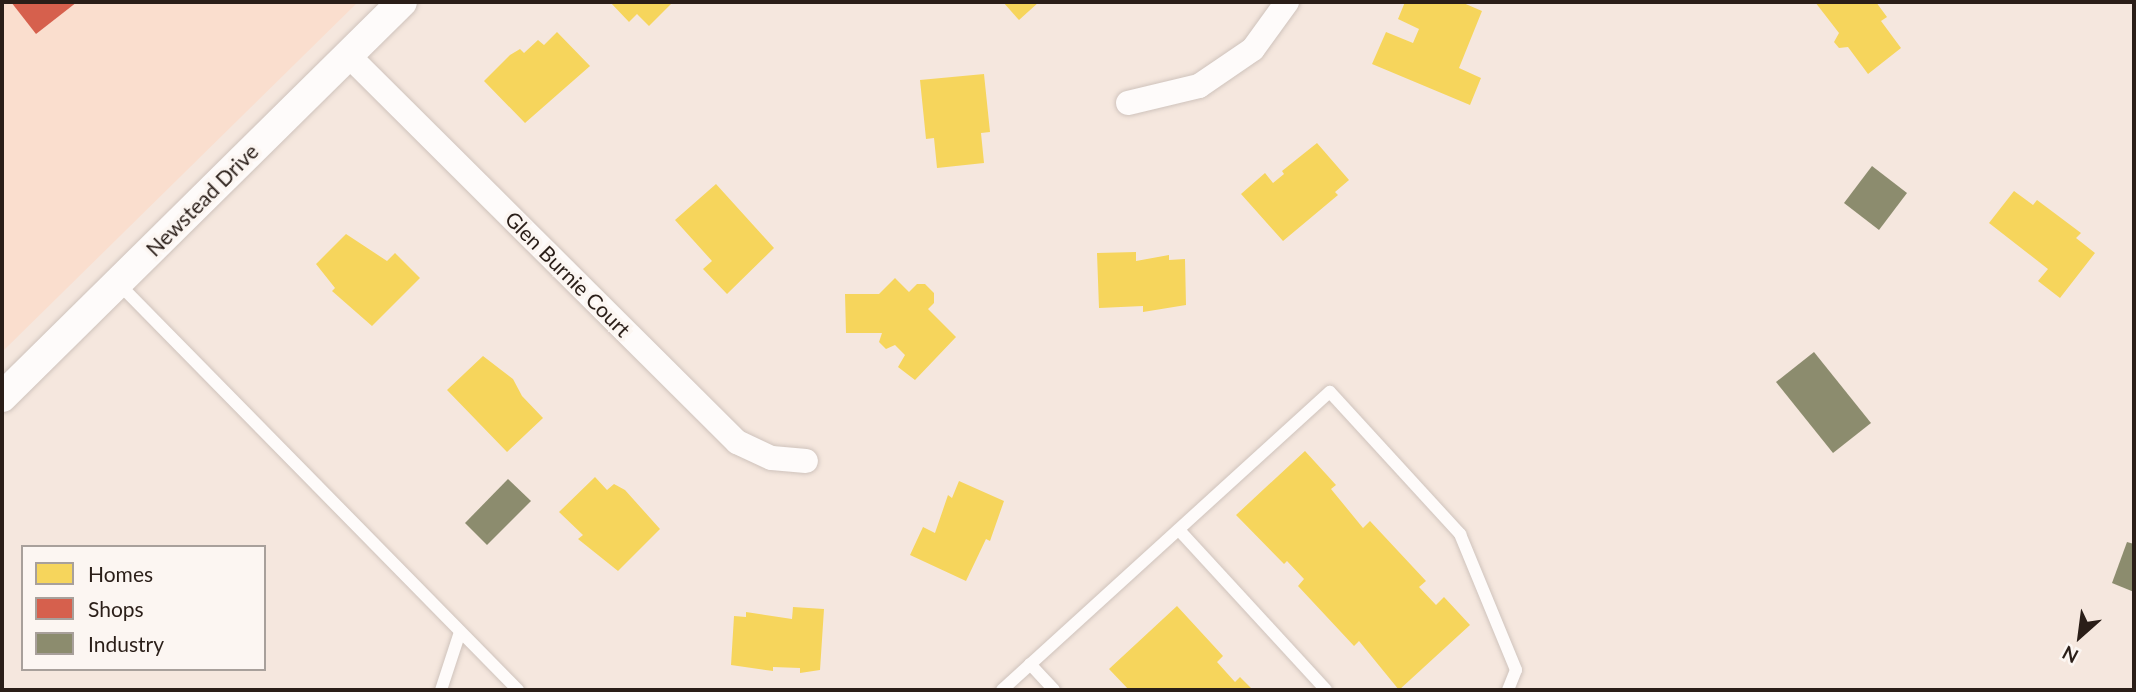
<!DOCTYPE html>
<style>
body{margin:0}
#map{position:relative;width:2136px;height:692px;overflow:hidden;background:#f5e7de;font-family:Lato,sans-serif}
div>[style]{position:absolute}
.built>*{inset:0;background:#fadece}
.homes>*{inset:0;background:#f6d55c}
.shops>*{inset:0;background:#d6604d}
.industry>*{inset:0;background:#8c8c6e}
.roads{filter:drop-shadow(0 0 2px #cfc3bc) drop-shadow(0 0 2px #cfc3bc)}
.service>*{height:12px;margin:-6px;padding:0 6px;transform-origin:6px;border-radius:6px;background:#fefbfa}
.minor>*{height:24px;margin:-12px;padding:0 12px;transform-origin:12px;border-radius:12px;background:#fefbfa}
.tertiary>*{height:30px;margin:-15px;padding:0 15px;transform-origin:15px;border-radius:15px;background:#fefbfa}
span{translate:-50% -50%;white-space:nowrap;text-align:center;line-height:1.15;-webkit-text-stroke:7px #fcf6f2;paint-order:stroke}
.street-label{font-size:21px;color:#2a1e18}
.frame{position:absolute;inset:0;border:4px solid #2a1e18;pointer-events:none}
.legend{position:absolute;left:21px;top:545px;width:245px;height:126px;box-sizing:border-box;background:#fcf6f2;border:2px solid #a8a09b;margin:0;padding:9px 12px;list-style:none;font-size:21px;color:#2a1e18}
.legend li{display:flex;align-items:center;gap:14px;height:35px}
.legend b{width:35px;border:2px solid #a8a09b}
.north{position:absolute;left:2045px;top:601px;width:70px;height:70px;-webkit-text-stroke:5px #fcf6f2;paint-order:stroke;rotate:208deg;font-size:19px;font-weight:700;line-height:28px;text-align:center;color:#2a1e18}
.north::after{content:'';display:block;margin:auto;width:24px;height:32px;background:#2a1e18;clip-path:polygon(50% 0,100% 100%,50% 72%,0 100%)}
</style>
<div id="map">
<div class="built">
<i style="clip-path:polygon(2px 2px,358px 2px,2px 352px)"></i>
</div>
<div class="homes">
<i style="clip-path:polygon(610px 2px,673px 2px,649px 26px,637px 14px,629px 22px)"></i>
<i style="clip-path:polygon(1003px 2px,1039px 2px,1019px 20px)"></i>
<i style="clip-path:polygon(1405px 2px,1461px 2px,1482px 11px,1459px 68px,1481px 78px,1470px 105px,1372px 64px,1386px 32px,1413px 43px,1419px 29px,1398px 19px)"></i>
<i style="clip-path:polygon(1815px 2px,1876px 2px,1887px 17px,1881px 21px,1901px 48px,1868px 74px,1848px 47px,1839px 48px,1834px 42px,1839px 33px)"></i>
<i style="clip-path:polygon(557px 32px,590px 66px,525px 123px,484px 81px,510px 55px,520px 49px,524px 53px,538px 40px,544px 45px)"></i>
<i style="clip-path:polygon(984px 74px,990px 132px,981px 133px,984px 163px,937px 168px,934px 138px,926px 139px,920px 80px)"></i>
<i style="clip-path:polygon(1317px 143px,1349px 180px,1335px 192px,1338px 195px,1283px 241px,1241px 194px,1265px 173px,1273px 183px,1284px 174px,1282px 171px)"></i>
<i style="clip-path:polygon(716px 184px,774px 248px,727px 294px,703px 269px,712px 261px,675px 220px)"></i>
<i style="clip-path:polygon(2014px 191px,2033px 205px,2037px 200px,2081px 233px,2076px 238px,2095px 253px,2060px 298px,2038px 281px,2048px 269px,1989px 223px)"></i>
<i style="clip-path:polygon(346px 234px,387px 261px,395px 253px,420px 278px,372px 326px,332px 291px,335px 288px,316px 264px)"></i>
<i style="clip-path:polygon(1136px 252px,1136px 261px,1169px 255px,1169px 260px,1185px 259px,1186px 305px,1143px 312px,1143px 306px,1099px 308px,1097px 253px)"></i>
<i style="clip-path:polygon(895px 278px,909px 292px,917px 284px,925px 284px,934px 293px,934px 303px,928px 309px,956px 337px,915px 380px,898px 367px,905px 355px,895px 345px,886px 349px,879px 342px,882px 333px,846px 333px,845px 294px,879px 294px)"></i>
<i style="clip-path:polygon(483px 356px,513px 379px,522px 396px,543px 418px,507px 452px,447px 390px)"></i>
<i style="clip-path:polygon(1305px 451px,1336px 485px,1331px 489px,1363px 528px,1370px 521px,1426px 581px,1419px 587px,1436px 605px,1444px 597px,1470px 625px,1399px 690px,1359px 641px,1354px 646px,1298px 586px,1304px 579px,1287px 561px,1284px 564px,1236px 515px)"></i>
<i style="clip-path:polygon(595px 477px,607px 490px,614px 484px,625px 490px,660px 529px,618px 571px,578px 539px,583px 535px,559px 512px)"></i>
<i style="clip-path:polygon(959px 481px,1004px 501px,990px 541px,986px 539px,966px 581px,910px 555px,923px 527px,935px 533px,948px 495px,952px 498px)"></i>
<i style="clip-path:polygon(1177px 606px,1223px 656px,1217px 662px,1235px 682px,1240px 677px,1253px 690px,1129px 690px,1109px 669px)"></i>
<i style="clip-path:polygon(793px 607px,824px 609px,820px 670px,800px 673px,800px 668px,773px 667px,773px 671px,731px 665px,734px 616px,746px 617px,746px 612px,792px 619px)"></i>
</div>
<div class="shops">
<i style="clip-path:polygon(11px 2px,77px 2px,36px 34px)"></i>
</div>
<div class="industry">
<i style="clip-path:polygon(1872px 166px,1907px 193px,1879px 230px,1844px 203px)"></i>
<i style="clip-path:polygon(1814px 352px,1871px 423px,1833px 453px,1776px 382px)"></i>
<i style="clip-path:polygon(508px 479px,531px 501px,487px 545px,465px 523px)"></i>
<i style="clip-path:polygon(2127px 542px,2134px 544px,2134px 592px,2112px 583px)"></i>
</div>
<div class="roads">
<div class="service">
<i style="left:118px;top:283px;width:571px;rotate:45.5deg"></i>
<i style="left:1179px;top:530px;width:217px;rotate:47.4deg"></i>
<i style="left:1030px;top:664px;width:35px;rotate:47deg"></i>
<i style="left:441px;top:690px;width:61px;rotate:-71.9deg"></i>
<i style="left:1002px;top:690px;width:443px;rotate:-42.3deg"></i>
<i style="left:1330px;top:392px;width:193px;rotate:47.5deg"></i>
<i style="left:1460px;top:534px;width:147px;rotate:67.6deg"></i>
<i style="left:1516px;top:670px;width:22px;rotate:112deg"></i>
</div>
<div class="minor">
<i style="left:348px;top:55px;width:549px;rotate:44.85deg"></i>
<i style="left:737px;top:442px;width:38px;rotate:25deg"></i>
<i style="left:772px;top:458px;width:34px;rotate:5deg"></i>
<i style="left:1128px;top:103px;width:73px;rotate:-13.5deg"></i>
<i style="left:1199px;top:86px;width:65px;rotate:-34.4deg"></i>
<i style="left:1253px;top:49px;width:58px;rotate:-54.1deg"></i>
</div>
<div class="tertiary">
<i style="left:2px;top:397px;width:562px;rotate:-44.64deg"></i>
</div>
</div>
<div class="street-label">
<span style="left:202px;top:200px;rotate:-45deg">Newstead Drive</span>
<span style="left:568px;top:274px;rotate:45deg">Glen Burnie Court</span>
</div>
<div class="frame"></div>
<ul class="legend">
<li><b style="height:19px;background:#f6d55c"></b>Homes</li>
<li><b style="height:19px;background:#d6604d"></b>Shops</li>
<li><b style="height:19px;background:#8c8c6e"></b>Industry</li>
</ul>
<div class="north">N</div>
</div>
